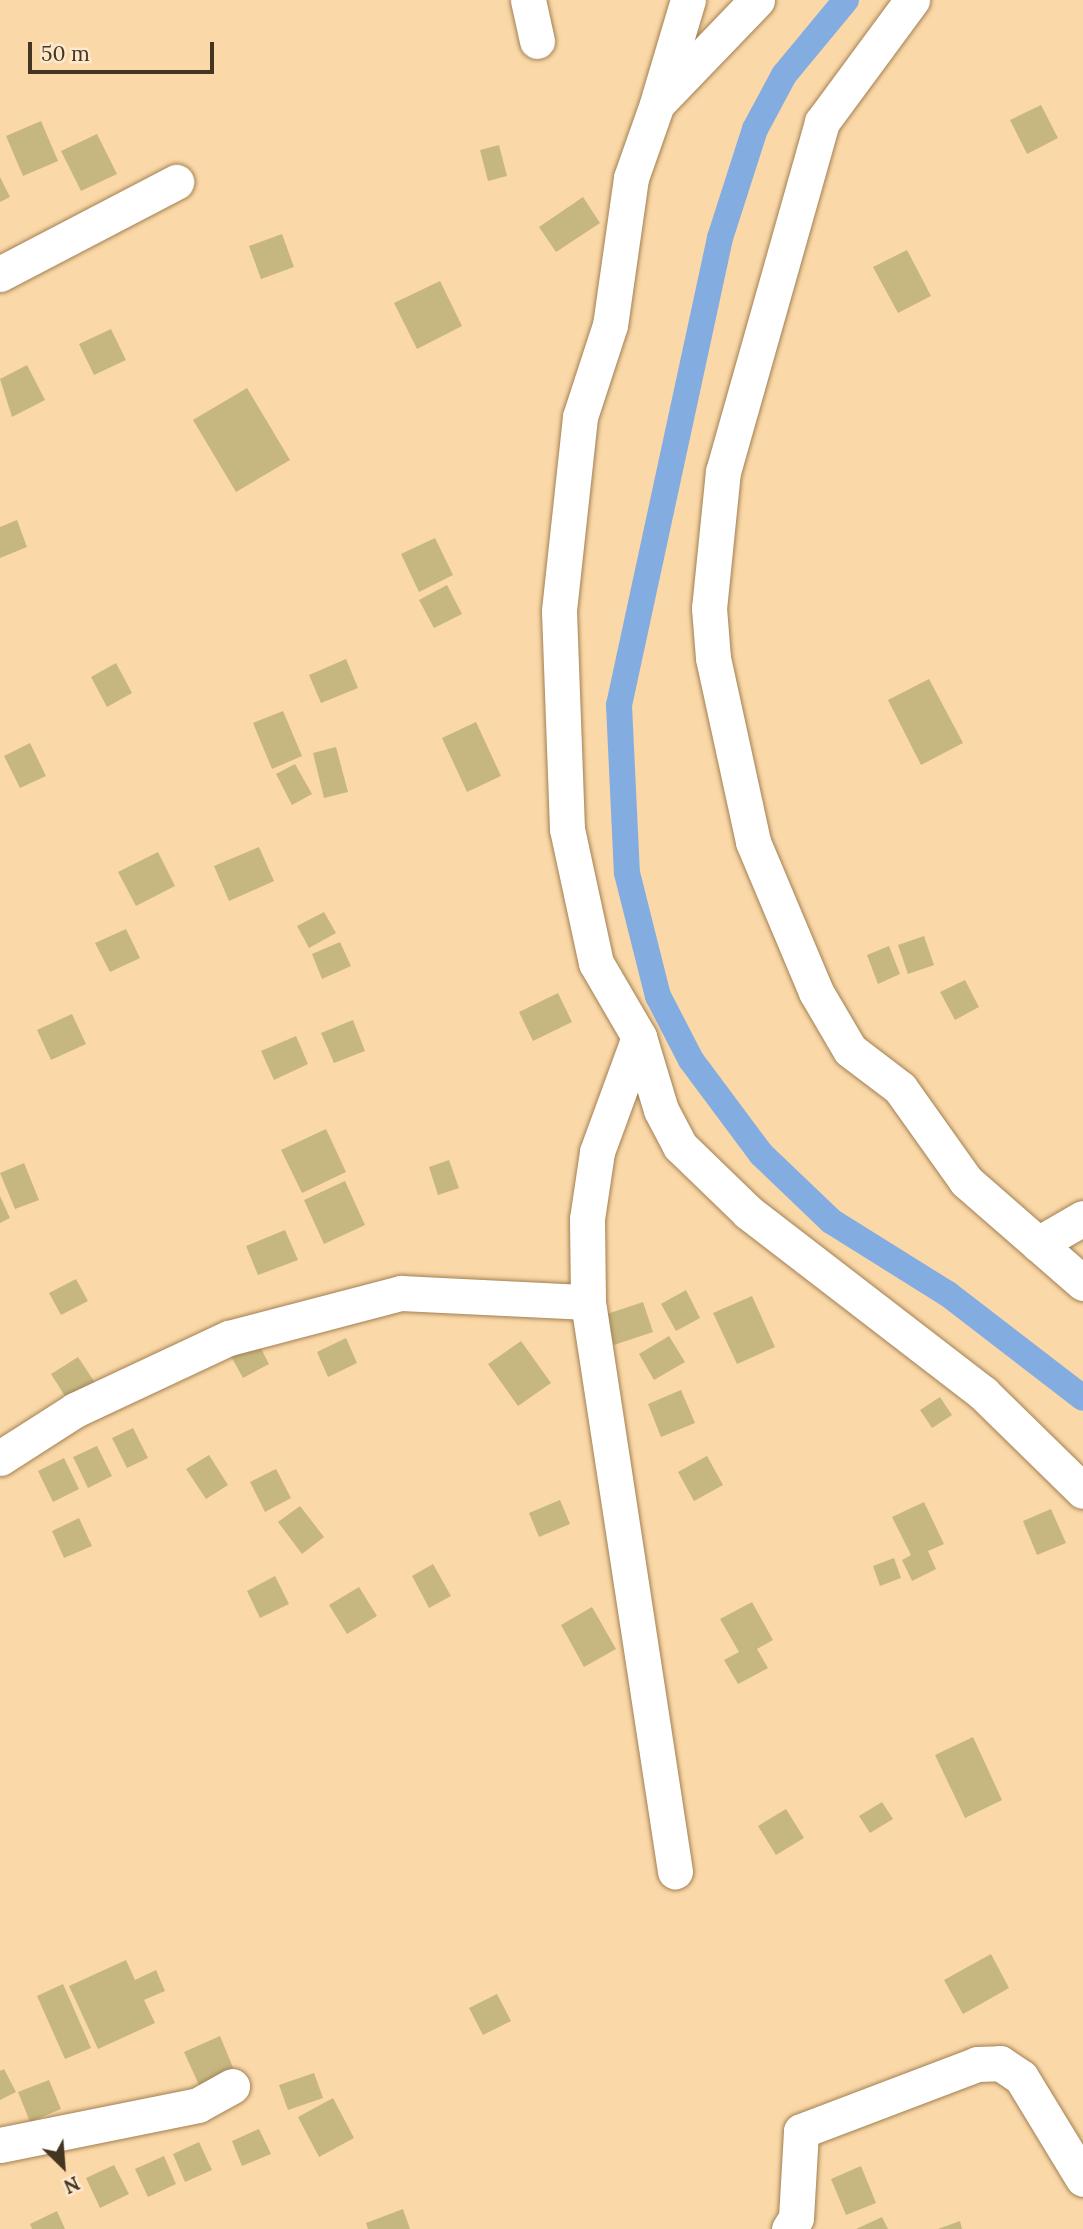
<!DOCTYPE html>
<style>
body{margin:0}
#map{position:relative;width:1083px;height:2229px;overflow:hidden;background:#fbd8a8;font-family:Lora,serif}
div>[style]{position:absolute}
.canal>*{height:26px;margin:-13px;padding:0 13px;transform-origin:13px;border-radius:13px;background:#83ace1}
.building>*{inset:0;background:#c6b781}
.roads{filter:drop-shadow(0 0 2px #a18053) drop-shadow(0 0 2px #a18053)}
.minor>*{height:35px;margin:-17.5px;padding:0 17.5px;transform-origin:17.5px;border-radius:17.5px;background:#fff}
span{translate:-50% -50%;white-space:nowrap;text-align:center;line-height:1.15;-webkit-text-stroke:5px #fde8cb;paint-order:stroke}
.north{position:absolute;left:28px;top:2131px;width:70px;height:70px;-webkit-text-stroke:5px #fde8cb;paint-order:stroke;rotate:155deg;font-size:19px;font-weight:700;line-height:28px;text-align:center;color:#433522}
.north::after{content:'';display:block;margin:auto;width:24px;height:32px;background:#433522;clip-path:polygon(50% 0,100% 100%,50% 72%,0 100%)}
.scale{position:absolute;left:28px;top:42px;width:186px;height:32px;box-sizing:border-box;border:4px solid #433522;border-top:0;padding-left:9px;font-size:21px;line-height:24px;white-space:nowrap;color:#433522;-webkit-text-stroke:5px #fde8cb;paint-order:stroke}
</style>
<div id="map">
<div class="canal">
<i style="left:846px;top:0;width:97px;rotate:129.6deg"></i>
<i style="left:784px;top:75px;width:61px;rotate:118.2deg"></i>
<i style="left:755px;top:129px;width:114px;rotate:107.8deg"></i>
<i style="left:720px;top:238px;width:478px;rotate:102.2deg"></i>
<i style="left:619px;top:705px;width:168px;rotate:87.3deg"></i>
<i style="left:627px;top:873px;width:127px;rotate:75.9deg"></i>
<i style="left:658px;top:996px;width:72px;rotate:62.7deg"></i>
<i style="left:691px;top:1060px;width:117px;rotate:53.3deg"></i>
<i style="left:761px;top:1154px;width:97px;rotate:43.7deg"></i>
<i style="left:831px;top:1221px;width:138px;rotate:32deg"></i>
<i style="left:948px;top:1294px;width:170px;rotate:37.6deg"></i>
</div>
<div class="building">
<i style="clip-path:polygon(1041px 105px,1058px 138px,1027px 154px,1010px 120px)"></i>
<i style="clip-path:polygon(41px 121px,58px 161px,23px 176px,6px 136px)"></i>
<i style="clip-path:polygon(97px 134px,117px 174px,81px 191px,61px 151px)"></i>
<i style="clip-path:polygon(499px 145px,507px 176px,488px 181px,480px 150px)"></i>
<i style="clip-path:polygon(0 177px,10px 197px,0 202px)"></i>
<i style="clip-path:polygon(583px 197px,600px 223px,556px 252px,539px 227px)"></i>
<i style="clip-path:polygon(282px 234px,294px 267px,261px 279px,249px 246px)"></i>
<i style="clip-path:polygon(907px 250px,931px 296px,898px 313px,873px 267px)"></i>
<i style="clip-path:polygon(440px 281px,462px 326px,417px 349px,394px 303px)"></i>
<i style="clip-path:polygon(111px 329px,126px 360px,94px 375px,79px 344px)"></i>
<i style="clip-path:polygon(27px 365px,45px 400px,12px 417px,0 379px)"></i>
<i style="clip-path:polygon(247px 388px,290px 460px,236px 492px,193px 420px)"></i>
<i style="clip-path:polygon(17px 520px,27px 547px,0 558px,0 527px)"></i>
<i style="clip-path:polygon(435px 538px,453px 575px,419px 592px,401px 554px)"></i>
<i style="clip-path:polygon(447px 585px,462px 614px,434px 628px,419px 600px)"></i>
<i style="clip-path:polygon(346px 659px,358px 688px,321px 703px,309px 675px)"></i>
<i style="clip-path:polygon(116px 663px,132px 693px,107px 707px,91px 677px)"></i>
<i style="clip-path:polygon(929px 679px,963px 743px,921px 765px,888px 700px)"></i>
<i style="clip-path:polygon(283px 711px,302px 756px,272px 769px,253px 723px)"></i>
<i style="clip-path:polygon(476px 722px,501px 776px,467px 792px,442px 738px)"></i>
<i style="clip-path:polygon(30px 743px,46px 776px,20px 788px,4px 756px)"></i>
<i style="clip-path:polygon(336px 747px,348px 792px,324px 798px,313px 753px)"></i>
<i style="clip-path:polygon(295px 764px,312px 794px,292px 805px,276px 774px)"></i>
<i style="clip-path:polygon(259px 847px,274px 881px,229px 901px,214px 866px)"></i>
<i style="clip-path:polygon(158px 852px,175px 886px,136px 906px,118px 872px)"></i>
<i style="clip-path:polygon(324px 912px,336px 933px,309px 948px,297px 926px)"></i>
<i style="clip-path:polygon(126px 929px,140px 958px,110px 972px,95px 943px)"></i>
<i style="clip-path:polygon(924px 936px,934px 965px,908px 974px,898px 945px)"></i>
<i style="clip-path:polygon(340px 942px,351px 966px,322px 979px,312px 954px)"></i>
<i style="clip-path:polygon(889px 946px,900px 974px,878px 984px,867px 955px)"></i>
<i style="clip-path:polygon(965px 980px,979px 1007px,955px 1020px,940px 992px)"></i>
<i style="clip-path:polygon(558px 993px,572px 1022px,533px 1041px,519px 1012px)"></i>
<i style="clip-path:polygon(72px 1014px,86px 1044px,51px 1060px,37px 1030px)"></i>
<i style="clip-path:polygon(353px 1020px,365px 1051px,334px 1063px,321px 1033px)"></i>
<i style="clip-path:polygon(296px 1036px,308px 1064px,274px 1080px,261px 1051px)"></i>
<i style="clip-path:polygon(326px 1129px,346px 1172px,302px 1193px,281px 1150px)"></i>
<i style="clip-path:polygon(449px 1160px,459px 1188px,438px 1195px,429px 1167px)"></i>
<i style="clip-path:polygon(24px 1163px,39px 1200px,15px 1209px,0 1173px)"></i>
<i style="clip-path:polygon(345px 1181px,365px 1225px,324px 1244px,304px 1200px)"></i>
<i style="clip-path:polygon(0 1196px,10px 1218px,0 1223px)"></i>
<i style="clip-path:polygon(285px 1230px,298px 1260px,258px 1275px,246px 1246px)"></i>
<i style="clip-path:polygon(76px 1279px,88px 1301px,61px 1315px,49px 1293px)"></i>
<i style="clip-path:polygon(686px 1290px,700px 1318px,676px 1331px,661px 1304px)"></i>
<i style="clip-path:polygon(752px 1296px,775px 1347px,737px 1364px,713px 1313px)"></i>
<i style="clip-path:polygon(643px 1302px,653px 1332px,614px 1345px,604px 1315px)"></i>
<i style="clip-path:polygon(254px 1335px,269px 1364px,243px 1378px,227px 1349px)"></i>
<i style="clip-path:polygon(669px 1336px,685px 1362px,654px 1380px,639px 1354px)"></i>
<i style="clip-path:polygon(346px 1338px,357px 1363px,328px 1377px,317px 1352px)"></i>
<i style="clip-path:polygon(521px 1341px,551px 1383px,518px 1406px,488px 1364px)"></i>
<i style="clip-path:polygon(78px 1357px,98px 1387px,70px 1404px,51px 1374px)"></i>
<i style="clip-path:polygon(681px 1390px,695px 1423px,661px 1437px,648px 1404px)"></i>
<i style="clip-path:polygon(940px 1397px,952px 1415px,932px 1428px,920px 1410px)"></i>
<i style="clip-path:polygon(133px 1428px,148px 1458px,127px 1468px,112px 1438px)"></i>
<i style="clip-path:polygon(97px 1446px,112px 1476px,88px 1488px,73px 1457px)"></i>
<i style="clip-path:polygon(209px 1455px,228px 1485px,206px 1499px,186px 1469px)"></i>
<i style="clip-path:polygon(707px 1456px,723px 1485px,694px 1501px,678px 1472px)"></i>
<i style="clip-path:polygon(64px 1458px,79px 1489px,53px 1502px,38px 1471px)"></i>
<i style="clip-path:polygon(276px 1469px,291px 1498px,265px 1512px,250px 1482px)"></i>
<i style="clip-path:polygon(560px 1500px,570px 1524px,539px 1537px,529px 1513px)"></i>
<i style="clip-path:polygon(924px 1502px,944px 1544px,928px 1551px,936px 1569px,912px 1581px,902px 1560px,911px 1555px,892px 1517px)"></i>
<i style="clip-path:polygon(300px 1506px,324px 1537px,302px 1554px,278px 1522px)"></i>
<i style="clip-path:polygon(1051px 1509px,1066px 1543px,1037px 1555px,1023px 1521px)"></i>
<i style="clip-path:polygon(79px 1518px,92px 1546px,64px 1558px,52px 1531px)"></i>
<i style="clip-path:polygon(894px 1558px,901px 1578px,880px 1586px,873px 1566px)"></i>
<i style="clip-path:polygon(433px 1564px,451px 1596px,429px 1608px,412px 1576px)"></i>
<i style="clip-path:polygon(275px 1576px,289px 1604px,260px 1618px,247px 1591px)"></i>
<i style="clip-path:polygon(359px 1587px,377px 1616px,347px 1634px,329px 1605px)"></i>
<i style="clip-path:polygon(752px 1602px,773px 1640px,757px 1649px,768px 1668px,738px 1684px,724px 1660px,739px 1652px,720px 1619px)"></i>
<i style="clip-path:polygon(592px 1607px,616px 1649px,584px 1667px,561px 1625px)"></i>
<i style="clip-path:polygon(973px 1737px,1002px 1800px,965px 1818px,935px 1755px)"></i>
<i style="clip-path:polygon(882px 1802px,893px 1819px,870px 1833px,859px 1816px)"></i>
<i style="clip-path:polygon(786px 1809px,804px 1838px,776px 1855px,758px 1826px)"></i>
<i style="clip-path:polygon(991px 1954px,1009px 1988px,963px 2014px,944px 1980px)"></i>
<i style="clip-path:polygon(126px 1960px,135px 1980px,156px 1970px,165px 1991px,144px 2000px,155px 2023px,98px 2049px,69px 1986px)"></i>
<i style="clip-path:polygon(63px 1984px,91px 2048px,65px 2059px,37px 1996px)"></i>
<i style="clip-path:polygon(497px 1994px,511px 2021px,483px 2035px,469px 2008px)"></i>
<i style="clip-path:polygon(220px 2036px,234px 2070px,199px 2085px,184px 2052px)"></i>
<i style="clip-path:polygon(4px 2069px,16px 2092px,0 2100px,0 2071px)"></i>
<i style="clip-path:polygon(314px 2073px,323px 2098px,288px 2110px,279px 2085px)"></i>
<i style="clip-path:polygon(49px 2080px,61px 2109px,30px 2122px,18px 2092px)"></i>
<i style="clip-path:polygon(333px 2098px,354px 2138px,319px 2157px,298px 2117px)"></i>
<i style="clip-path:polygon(259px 2129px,271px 2154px,242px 2166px,232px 2141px)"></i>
<i style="clip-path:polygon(199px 2142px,212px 2170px,185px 2182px,173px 2154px)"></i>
<i style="clip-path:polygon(164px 2156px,176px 2184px,148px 2197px,135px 2169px)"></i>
<i style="clip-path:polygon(114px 2165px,129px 2194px,100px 2208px,86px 2178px)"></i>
<i style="clip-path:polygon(861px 2166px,876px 2203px,846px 2215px,831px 2179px)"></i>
<i style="clip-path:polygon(403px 2209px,410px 2229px,368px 2229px,366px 2223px)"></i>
<i style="clip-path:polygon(57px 2211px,65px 2229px,32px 2229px,30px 2224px)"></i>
<i style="clip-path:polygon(882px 2217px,888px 2229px,856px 2229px)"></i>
<i style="clip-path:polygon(960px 2221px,962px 2229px,938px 2229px)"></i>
</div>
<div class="roads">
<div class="minor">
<i style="left:528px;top:0;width:42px;rotate:77.6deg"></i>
<i style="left:757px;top:0;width:144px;rotate:133.9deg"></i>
<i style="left:657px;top:104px;width:78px;rotate:109.4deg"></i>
<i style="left:631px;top:178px;width:148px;rotate:98.1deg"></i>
<i style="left:610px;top:325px;width:97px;rotate:108.1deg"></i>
<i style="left:580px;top:417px;width:195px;rotate:96.2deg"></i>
<i style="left:559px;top:611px;width:218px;rotate:87.9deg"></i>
<i style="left:567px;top:829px;width:137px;rotate:77.8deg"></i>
<i style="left:596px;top:963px;width:86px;rotate:59.8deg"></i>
<i style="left:639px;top:1037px;width:76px;rotate:73.2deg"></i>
<i style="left:661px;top:1110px;width:41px;rotate:62.2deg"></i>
<i style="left:680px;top:1146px;width:95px;rotate:44.1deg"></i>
<i style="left:748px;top:1212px;width:297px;rotate:37.6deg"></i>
<i style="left:983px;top:1393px;width:140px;rotate:44.4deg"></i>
<i style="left:912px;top:0;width:152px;rotate:126.4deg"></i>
<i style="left:822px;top:122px;width:363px;rotate:105.8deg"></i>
<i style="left:723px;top:471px;width:138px;rotate:95.8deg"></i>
<i style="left:709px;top:608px;width:50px;rotate:85.4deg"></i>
<i style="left:713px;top:658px;width:188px;rotate:77.7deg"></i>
<i style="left:753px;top:842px;width:163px;rotate:67.2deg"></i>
<i style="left:816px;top:992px;width:67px;rotate:59.6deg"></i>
<i style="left:850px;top:1050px;width:63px;rotate:37.2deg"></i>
<i style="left:900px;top:1088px;width:114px;rotate:54.6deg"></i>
<i style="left:966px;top:1181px;width:155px;rotate:41.1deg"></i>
<i style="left:659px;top:97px;width:101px;rotate:-73.4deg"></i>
<i style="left:0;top:274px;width:199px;rotate:-27.6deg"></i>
<i style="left:639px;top:1037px;width:122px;rotate:110.1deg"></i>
<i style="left:597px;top:1152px;width:68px;rotate:98.5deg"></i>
<i style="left:587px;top:1219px;width:83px;rotate:89.3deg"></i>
<i style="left:588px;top:1302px;width:576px;rotate:81.31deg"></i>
<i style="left:1038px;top:1244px;width:52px;rotate:-30deg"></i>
<i style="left:0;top:1458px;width:89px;rotate:-32.6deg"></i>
<i style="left:75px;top:1410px;width:170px;rotate:-25.1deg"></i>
<i style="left:229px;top:1338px;width:178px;rotate:-14.7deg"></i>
<i style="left:401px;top:1293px;width:187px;rotate:2.8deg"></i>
<i style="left:0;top:2145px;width:202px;rotate:-11.4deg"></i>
<i style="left:198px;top:2105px;width:39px;rotate:-29deg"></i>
<i style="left:789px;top:2229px;width:13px;rotate:-58deg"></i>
<i style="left:796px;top:2218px;width:87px;rotate:-86.7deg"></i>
<i style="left:801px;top:2131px;width:188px;rotate:-20.8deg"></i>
<i style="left:977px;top:2064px;width:23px;rotate:-2deg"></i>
<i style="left:1000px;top:2063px;width:25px;rotate:34deg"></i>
<i style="left:1021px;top:2077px;width:119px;rotate:58.7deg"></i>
</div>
</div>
<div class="north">N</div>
<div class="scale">50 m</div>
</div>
